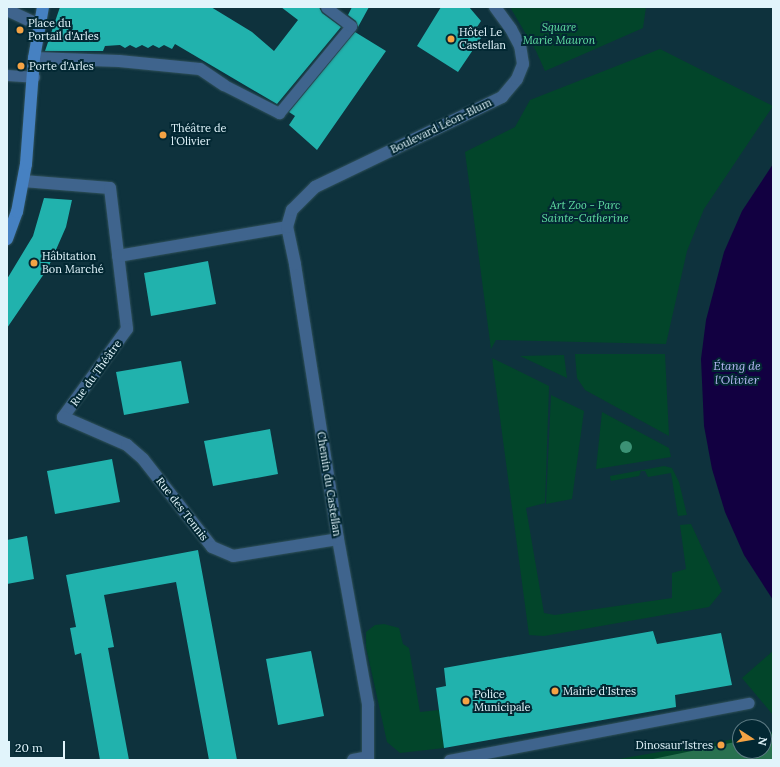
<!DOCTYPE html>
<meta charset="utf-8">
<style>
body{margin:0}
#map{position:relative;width:780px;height:767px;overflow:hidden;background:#0e323d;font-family:Lora,serif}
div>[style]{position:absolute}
.green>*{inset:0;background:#02452a}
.forest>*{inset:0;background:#28714f}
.water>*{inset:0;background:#120041}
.building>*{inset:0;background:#21b2ad}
.roads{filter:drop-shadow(0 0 1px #30515b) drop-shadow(0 0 1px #30515b)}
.lane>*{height:11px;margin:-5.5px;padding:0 5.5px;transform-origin:5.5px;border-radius:5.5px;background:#3f648d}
.street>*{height:12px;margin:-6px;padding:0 6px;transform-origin:6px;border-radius:6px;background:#3f648d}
.secondary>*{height:12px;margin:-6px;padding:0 6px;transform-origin:6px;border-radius:6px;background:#4681c2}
.trees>*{width:12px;height:12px;margin:-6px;border-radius:50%;background:#3c9275}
.dots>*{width:11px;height:11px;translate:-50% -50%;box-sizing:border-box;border:2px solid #032833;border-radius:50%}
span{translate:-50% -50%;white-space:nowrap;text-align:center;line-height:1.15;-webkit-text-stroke:4px #032833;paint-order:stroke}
.poi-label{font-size:11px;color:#e1f4fb}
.left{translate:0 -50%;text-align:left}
.right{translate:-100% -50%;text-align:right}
.park-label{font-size:11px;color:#61e0a3;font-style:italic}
.street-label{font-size:11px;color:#e1f4fb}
.water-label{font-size:12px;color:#b7b8f5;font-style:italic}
.frame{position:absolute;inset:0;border:8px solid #e1f4fb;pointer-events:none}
.north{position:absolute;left:732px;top:719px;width:40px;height:40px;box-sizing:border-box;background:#032833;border:1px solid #5c7a83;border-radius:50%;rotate:102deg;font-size:11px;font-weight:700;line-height:16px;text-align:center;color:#e1f4fb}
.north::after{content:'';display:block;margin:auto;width:14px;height:18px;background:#f4a344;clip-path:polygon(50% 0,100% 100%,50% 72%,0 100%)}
.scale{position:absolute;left:8px;top:741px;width:57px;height:18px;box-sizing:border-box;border:2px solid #e1f4fb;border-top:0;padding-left:5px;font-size:12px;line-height:14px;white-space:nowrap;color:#e1f4fb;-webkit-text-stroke:3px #032833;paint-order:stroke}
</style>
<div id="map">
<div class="green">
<i style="clip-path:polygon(510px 7px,646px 7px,643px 28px,545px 71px,536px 51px)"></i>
<i style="clip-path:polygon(660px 49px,773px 106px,704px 209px,687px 251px,666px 344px,496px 340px,491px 349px,465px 152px,515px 127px,530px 100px)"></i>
<i style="clip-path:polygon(575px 354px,665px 354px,669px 436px,585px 390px,577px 378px)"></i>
<i style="clip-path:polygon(564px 355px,567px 378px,520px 356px)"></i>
<i style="clip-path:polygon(492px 358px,549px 386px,545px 503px,526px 508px,544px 613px,555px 615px,672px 598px,672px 573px,686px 569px,680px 525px,691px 524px,722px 591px,709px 607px,544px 636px,529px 635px)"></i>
<i style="clip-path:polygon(551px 395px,584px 411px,572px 499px,546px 504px)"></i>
<i style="clip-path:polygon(602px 412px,669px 448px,671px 457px,596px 469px)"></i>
<i style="clip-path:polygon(664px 466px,672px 468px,679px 482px,687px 515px,678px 516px,671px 473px,648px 477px,645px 471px,641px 471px,639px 476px,611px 481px,610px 476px)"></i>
<i style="clip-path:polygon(384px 624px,399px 628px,403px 644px,409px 648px,420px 712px,439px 710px,444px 748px,400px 753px,387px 742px,366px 647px,366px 632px,375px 625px)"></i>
<i style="clip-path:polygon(773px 651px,773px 715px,742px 678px)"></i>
<i style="clip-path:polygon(773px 732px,773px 760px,613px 760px,740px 738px,740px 751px,764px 751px,764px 734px)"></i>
</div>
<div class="forest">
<i style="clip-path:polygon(773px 734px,773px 760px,648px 760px,740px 741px,740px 751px,764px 751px,764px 736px)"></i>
</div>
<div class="water">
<i style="clip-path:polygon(773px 164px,773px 600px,744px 555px,725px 512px,712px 469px,704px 426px,701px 359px,706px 320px,724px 252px,742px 211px)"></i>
</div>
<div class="building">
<i style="clip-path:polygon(60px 7px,211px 7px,252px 32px,274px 51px,298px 20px,281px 7px,319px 7px,322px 13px,341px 27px,277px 104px,175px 44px,172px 49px,164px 45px,159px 48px,153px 45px,148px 48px,142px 45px,136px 48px,130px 45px,125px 48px,120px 45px,105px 46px,103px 51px,45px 51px)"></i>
<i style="clip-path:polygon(352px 7px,369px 7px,358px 27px,356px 21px,348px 15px)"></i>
<i style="clip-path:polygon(441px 7px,469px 7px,481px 21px,477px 27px,485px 32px,458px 72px,417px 46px)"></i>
<i style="clip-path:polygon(355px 32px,386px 51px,317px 150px,289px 125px,295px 116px,289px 112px)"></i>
<i style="clip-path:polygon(44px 198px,72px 200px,66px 227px,48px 268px,7px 328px,7px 279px,33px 236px)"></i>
<i style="clip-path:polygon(208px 261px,216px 304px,151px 316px,144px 273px)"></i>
<i style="clip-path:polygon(181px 361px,189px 403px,124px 415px,116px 372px)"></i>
<i style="clip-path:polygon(270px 429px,278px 474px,213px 486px,204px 441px)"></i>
<i style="clip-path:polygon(112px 459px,120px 502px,55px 514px,47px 471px)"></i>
<i style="clip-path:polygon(27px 536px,34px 579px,7px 584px,7px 540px)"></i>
<i style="clip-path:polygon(198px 550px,237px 760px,209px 760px,176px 582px,104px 595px,114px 647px,108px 648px,129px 760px,100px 760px,81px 653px,75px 655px,70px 628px,76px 627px,66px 575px)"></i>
<i style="clip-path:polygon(653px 631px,657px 644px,721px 633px,732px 685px,675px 695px,676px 707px,444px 748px,436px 688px,446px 686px,444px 668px)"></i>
<i style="clip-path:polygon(311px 651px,324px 716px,278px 725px,266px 659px)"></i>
</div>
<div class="roads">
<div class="lane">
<i style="left:7px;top:75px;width:27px;rotate:4deg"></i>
<i style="left:224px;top:85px;width:62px;rotate:27deg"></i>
<i style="left:279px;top:113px;width:113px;rotate:-50.4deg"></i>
<i style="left:351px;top:26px;width:31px;rotate:-143deg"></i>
<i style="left:449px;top:760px;width:305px;rotate:-10.8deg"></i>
</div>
<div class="street">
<i style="left:7px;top:10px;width:35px;rotate:25deg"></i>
<i style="left:34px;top:58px;width:85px;rotate:2deg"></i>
<i style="left:119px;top:61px;width:81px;rotate:5.6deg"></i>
<i style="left:200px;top:69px;width:29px;rotate:34deg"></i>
<i style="left:23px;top:181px;width:87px;rotate:4.6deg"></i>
<i style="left:110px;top:188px;width:142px;rotate:83.1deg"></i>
<i style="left:127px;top:329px;width:109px;rotate:126deg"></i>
<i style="left:63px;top:417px;width:70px;rotate:23.6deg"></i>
<i style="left:127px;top:445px;width:21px;rotate:41deg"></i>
<i style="left:143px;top:459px;width:112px;rotate:51.9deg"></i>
<i style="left:212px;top:547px;width:23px;rotate:23deg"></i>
<i style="left:233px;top:556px;width:106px;rotate:-9.2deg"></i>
<i style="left:118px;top:256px;width:171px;rotate:-9.7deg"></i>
<i style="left:353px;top:760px;width:15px;rotate:-11deg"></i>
<i style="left:368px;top:760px;width:56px;rotate:-90deg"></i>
<i style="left:368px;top:704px;width:168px;rotate:-100.3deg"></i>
<i style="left:338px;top:539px;width:278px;rotate:-98.9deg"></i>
<i style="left:295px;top:264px;width:38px;rotate:-102deg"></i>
<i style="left:287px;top:227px;width:18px;rotate:-74deg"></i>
<i style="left:292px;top:210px;width:33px;rotate:-45deg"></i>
<i style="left:315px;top:187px;width:208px;rotate:-25.7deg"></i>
<i style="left:502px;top:97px;width:23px;rotate:-50deg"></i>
<i style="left:517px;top:79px;width:16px;rotate:-68deg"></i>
<i style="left:523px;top:64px;width:18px;rotate:-99deg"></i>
<i style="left:520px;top:46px;width:19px;rotate:-118deg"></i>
<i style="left:511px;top:29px;width:27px;rotate:-126deg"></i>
</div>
<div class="secondary">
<i style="left:7px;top:239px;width:29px;rotate:-70deg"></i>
<i style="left:17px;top:212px;width:49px;rotate:-79.4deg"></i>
<i style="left:26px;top:164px;width:106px;rotate:-85.7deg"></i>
<i style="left:34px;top:58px;width:52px;rotate:-80deg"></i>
</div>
</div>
<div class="trees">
<i style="left:626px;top:447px"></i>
</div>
<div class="dots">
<i style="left:20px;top:30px;background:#f4a344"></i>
<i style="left:451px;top:39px;background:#f4a344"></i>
<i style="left:21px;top:66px;background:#f4a344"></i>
<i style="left:163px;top:135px;background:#f4a344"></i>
<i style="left:34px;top:263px;background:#f4a344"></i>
<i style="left:555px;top:691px;background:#f4a344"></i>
<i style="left:466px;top:701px;background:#f4a344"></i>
<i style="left:721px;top:745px;background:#f4a344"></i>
</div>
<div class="poi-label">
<span class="left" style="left:28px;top:30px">Place du<br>Portail d'Arles</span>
<span class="left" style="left:459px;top:39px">Hôtel Le<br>Castellan</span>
<span class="left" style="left:29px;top:66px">Porte d'Arles</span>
<span class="left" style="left:171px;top:135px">Théâtre de<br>l'Olivier</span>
<span class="left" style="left:42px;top:263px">Hâbitation<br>Bon Marché</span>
<span class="left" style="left:563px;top:691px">Mairie d'Istres</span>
<span class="left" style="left:474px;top:701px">Police<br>Municipale</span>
<span class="right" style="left:713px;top:745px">Dinosaur'Istres</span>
</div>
<div class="park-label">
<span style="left:559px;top:34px">Square<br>Marie Mauron</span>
<span style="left:585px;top:212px">Art Zoo - Parc<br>Sainte-Catherine</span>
</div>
<div class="street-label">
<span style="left:441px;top:126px;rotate:-26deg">Boulevard Léon-Blum</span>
<span style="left:96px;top:373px;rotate:-54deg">Rue du Théâtre</span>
<span style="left:329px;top:484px;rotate:81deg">Chemin du Castellan</span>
<span style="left:182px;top:509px;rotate:52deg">Rue des Tennis</span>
</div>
<div class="water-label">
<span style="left:737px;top:373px">Étang de<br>l'Olivier</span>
</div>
<div class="frame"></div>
<div class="north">N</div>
<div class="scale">20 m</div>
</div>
